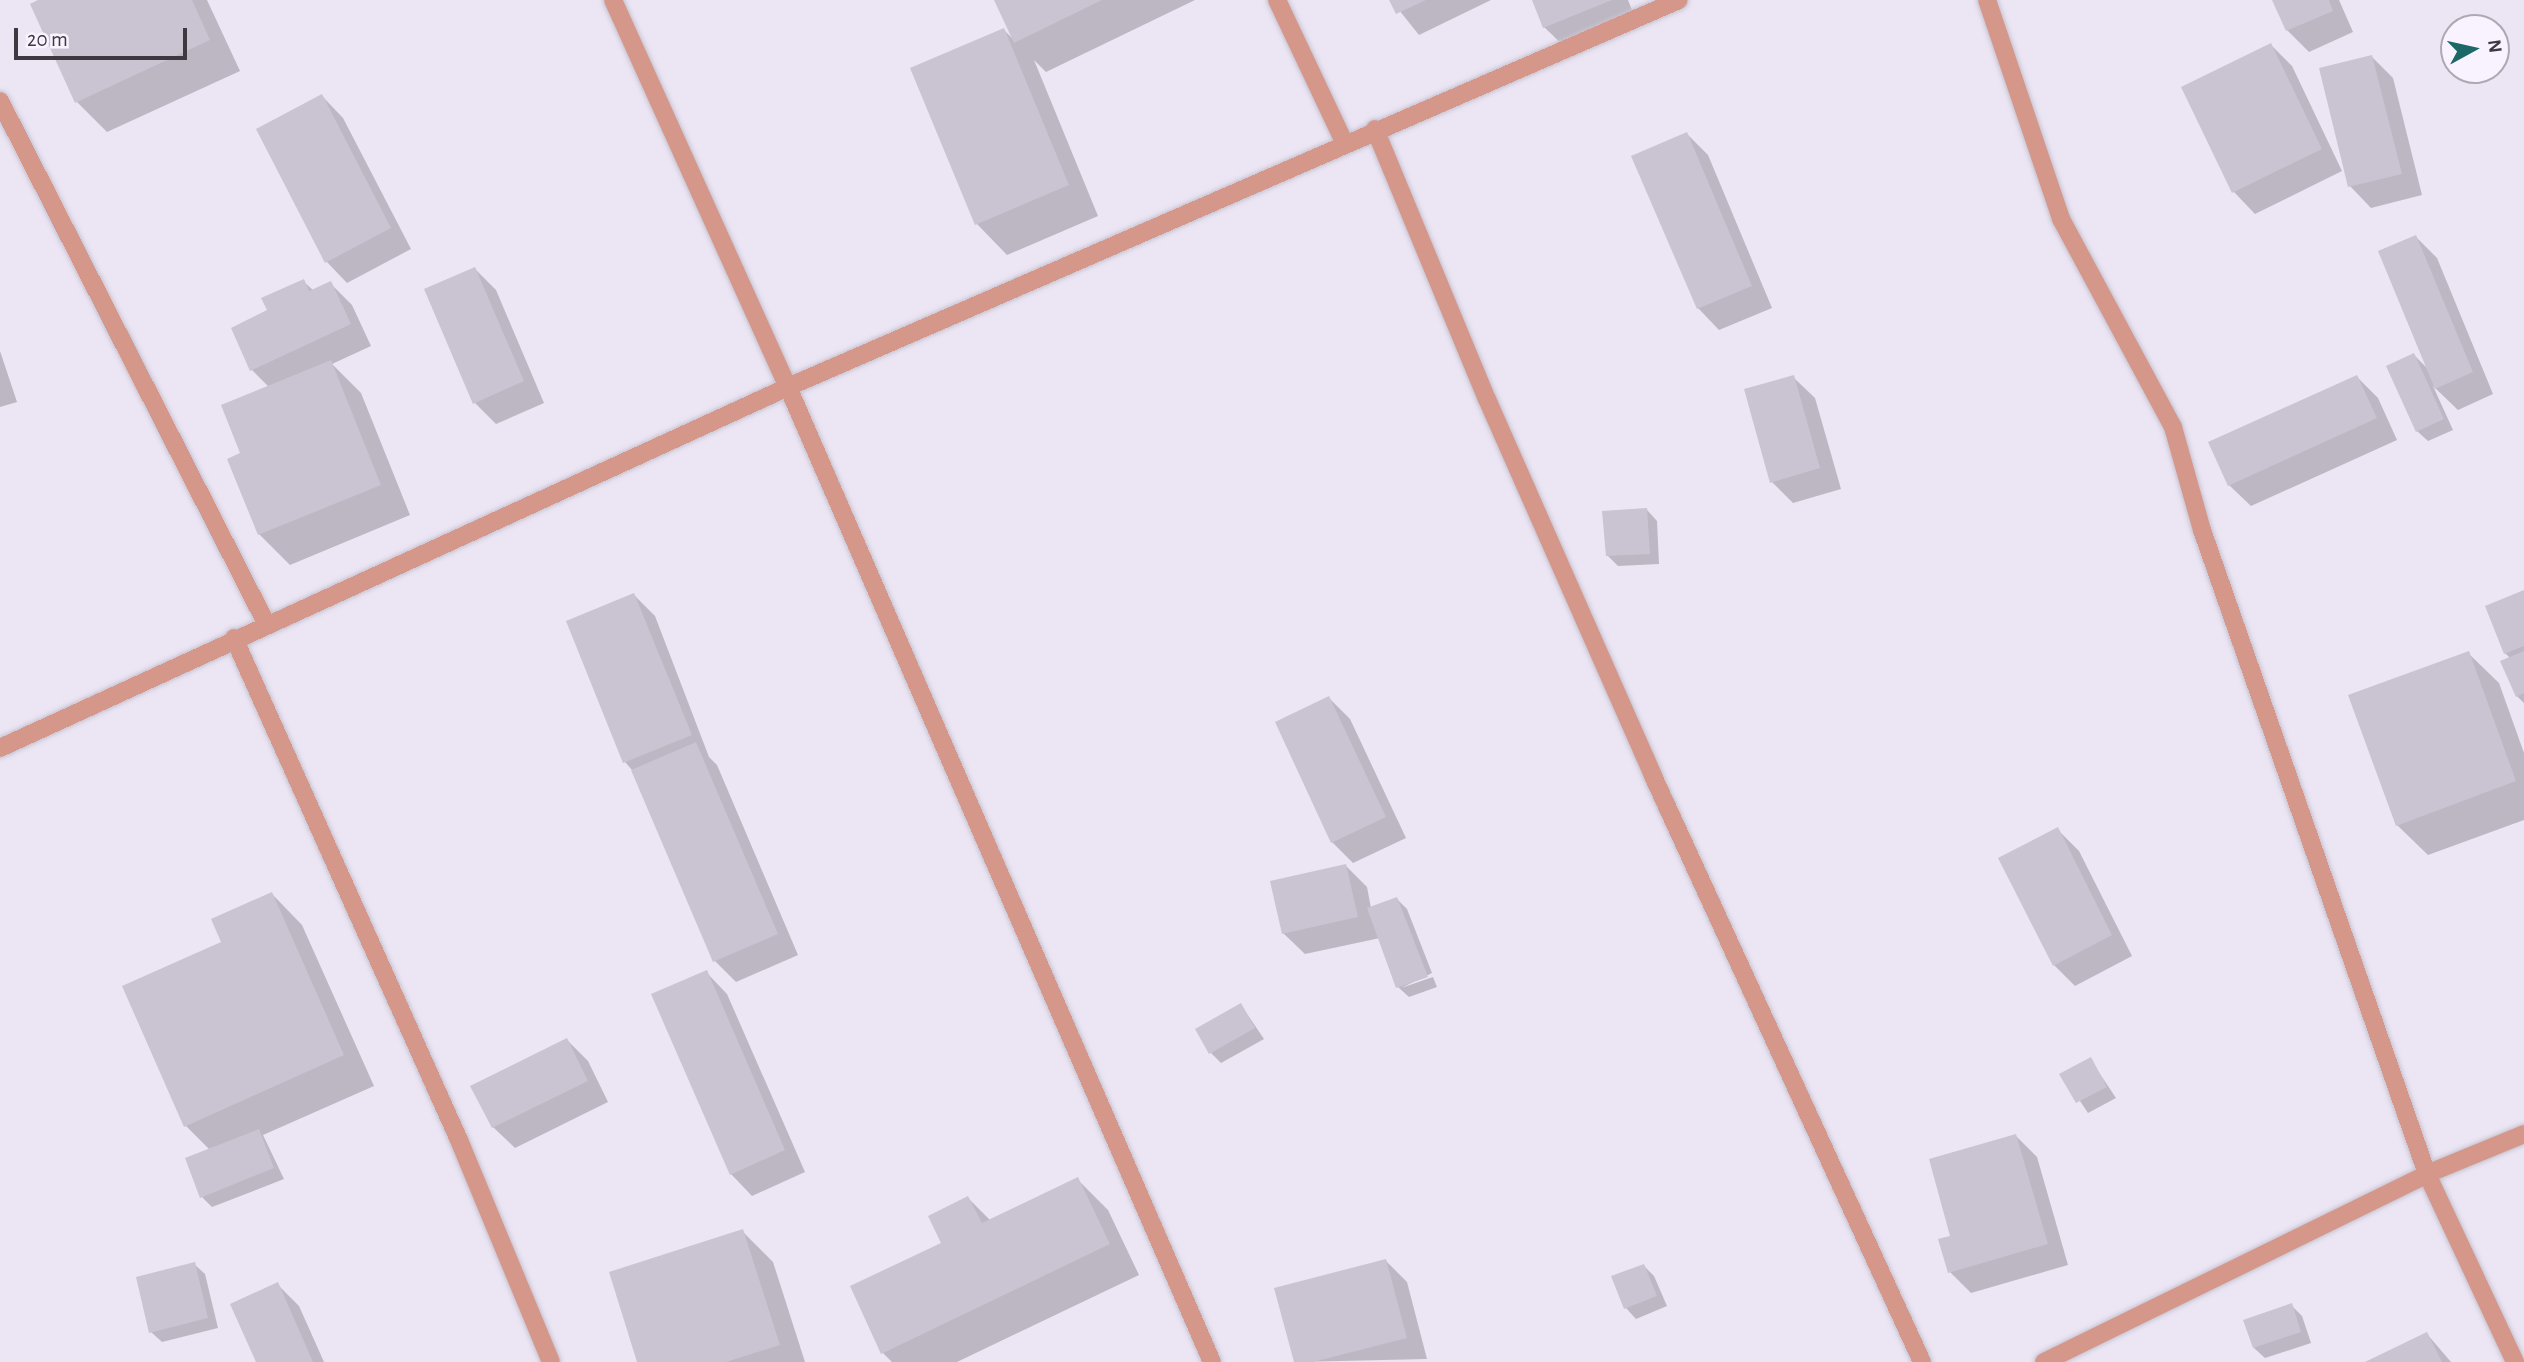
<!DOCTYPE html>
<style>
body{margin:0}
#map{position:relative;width:2524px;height:1362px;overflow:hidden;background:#ebe5f4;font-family:"Alegreya Sans",sans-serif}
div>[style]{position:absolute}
.shadow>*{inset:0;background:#0003}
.building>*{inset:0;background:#c9c3d2}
.roads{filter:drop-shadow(0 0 2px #c8c3d0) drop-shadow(0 0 2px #c8c3d0)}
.minor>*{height:18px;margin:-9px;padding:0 9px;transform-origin:9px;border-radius:9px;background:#d4978a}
span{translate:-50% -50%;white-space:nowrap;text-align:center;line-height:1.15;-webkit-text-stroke:6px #f8f3ff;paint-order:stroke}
.north{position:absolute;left:2440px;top:14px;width:70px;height:70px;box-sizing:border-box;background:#f8f3ff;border:2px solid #ada9b3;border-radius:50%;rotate:82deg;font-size:19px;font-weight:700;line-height:28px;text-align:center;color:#3c3a40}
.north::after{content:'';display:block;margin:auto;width:24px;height:32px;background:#1b6867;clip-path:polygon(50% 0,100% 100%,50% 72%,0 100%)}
.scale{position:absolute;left:14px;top:28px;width:173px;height:32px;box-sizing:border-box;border:4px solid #3c3a40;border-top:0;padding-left:9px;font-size:21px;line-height:24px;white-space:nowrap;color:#3c3a40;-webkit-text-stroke:5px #f8f3ff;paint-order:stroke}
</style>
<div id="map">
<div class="shadow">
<i style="clip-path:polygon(43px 0,207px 0,240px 71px,107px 132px,77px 102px)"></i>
<i style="clip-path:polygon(996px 0,1195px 0,1046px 72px,1034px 60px,1098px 216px,1007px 255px,977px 224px,1004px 30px,1015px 41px)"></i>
<i style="clip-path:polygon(1391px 0,1491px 0,1419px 35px)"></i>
<i style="clip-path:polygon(1534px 0,1628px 0,1636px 20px,1566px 48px,1544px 27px)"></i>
<i style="clip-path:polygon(2274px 0,2339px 0,2353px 32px,2309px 52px,2287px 30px)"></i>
<i style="clip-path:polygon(2271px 45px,2292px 66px,2342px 171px,2255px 214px,2234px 192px,2183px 88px)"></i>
<i style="clip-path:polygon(2372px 57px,2393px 78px,2422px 195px,2371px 208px,2350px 186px)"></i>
<i style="clip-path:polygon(322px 96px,343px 118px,411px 249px,347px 283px,326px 261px)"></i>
<i style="clip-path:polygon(1687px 134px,1708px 155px,1772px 308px,1719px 330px,1698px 308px)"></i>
<i style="clip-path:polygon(2416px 237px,2437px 258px,2493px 394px,2458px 410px,2433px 386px,2453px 430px,2428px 441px,2417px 431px,2414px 355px,2429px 370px)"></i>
<i style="clip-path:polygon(475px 269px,496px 290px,544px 403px,496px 424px,475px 403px)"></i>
<i style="clip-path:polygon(303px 281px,314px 291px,331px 284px,352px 305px,371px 346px,332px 364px,361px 393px,410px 515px,290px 565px,259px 534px,243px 454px,269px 387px,252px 370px,269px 311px)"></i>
<i style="clip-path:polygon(0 351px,17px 402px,0 407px)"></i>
<i style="clip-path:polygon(1793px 377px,1815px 398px,1841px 489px,1793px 503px,1772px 482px)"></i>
<i style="clip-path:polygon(2357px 377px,2378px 398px,2397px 440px,2251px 506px,2229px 485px)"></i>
<i style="clip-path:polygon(1647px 510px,1657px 521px,1659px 564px,1618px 566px,1607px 555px)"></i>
<i style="clip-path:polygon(2524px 592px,2524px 703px,2517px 696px,2511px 659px,2505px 653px)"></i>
<i style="clip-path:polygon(634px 595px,655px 616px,709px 757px,717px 765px,798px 955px,736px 982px,715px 961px,633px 771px,625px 762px)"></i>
<i style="clip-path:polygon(2468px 653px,2499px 683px,2524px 753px,2524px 820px,2428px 855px,2397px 825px)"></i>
<i style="clip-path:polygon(1329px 698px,1350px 719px,1406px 838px,1353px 863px,1332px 842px)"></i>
<i style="clip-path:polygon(2058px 830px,2079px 851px,2132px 956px,2075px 986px,2054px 965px)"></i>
<i style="clip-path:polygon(1346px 866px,1367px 887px,1371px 908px,1397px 899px,1407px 909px,1432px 973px,1401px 988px,1433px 977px,1437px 987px,1409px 997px,1398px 987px,1380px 938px,1305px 954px,1283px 933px)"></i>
<i style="clip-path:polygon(272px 894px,302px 925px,374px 1086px,263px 1135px,284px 1179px,212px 1207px,202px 1197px,210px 1150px,186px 1126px,223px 943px)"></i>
<i style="clip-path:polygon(706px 972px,727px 994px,805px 1172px,752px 1196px,731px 1174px)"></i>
<i style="clip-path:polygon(1241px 1005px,1264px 1039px,1221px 1063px,1211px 1053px)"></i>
<i style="clip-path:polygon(567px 1040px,588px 1061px,608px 1102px,515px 1148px,493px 1127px)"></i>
<i style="clip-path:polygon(2090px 1059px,2116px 1098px,2088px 1113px,2062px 1074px)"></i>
<i style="clip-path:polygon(2016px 1136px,2037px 1157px,2068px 1265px,1971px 1293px,1950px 1272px,1953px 1237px)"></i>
<i style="clip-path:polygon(1078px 1180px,1108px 1210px,1139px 1275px,957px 1362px,892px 1362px,883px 1353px,968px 1198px,991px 1221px)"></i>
<i style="clip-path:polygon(742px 1231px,773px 1262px,805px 1362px,639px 1362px)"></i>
<i style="clip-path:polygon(1386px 1261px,1407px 1282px,1427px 1359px,1296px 1362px)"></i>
<i style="clip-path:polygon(194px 1264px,205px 1274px,218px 1328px,162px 1342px,151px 1332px)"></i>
<i style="clip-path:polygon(1644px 1266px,1654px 1276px,1667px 1306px,1636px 1319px,1626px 1308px)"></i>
<i style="clip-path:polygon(277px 1284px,299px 1306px,324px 1362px,258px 1362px)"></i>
<i style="clip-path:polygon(2291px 1305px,2302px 1316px,2311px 1343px,2265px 1358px,2254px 1348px)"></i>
<i style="clip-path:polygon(2427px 1334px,2451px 1362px,2369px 1362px)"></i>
</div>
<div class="building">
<i style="clip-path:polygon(38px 0,192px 0,210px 40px,75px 103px,30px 4px)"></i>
<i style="clip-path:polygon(994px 0,1102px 0,1014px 43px)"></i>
<i style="clip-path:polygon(1389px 0,1426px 0,1396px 14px)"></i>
<i style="clip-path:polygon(1532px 0,1612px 0,1543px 28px)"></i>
<i style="clip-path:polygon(2272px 0,2329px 0,2333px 11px,2286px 31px)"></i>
<i style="clip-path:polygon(1004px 28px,1069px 185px,975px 225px,910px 68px)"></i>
<i style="clip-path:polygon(2271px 43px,2322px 149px,2232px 193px,2181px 87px)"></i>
<i style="clip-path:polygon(2372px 55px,2402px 174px,2348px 187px,2319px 68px)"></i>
<i style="clip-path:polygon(322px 94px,391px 228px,325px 263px,256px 129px)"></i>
<i style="clip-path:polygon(1687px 132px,1752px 286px,1697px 309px,1631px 156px)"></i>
<i style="clip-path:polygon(2416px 235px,2473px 372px,2435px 389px,2378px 251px)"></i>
<i style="clip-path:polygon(475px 267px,524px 381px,473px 404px,424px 289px)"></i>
<i style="clip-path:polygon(304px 279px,309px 291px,331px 281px,351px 324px,250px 371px,231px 328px,267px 310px,261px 298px)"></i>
<i style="clip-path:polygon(2414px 353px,2444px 419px,2416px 432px,2386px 366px)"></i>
<i style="clip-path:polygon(331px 360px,381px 485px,258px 535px,227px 459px,240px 453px,221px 405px)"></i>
<i style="clip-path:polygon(1794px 375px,1820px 468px,1770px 483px,1744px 389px)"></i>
<i style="clip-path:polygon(2357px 375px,2377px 418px,2228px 486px,2208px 442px)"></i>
<i style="clip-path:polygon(1647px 508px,1650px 554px,1606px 556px,1602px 511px)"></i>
<i style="clip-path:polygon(2524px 590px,2524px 646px,2504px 654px,2485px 606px)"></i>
<i style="clip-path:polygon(634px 593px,692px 735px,623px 763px,566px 621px)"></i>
<i style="clip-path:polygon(2469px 651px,2516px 781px,2396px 826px,2348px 695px)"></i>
<i style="clip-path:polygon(2524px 651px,2524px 693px,2516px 697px,2500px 661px)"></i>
<i style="clip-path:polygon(1329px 696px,1386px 817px,1331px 843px,1275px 722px)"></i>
<i style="clip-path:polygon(696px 742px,778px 934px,713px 962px,631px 770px)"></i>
<i style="clip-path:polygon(2058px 827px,2112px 935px,2053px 966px,1998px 858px)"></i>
<i style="clip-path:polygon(1346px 864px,1358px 917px,1282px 934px,1270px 881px)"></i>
<i style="clip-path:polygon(272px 892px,344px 1055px,184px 1127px,122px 986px,221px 942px,211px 919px)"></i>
<i style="clip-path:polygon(1397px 897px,1428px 977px,1396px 988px,1367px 908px)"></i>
<i style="clip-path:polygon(707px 970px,785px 1150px,730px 1175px,651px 994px)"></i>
<i style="clip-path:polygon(1241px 1003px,1255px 1028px,1209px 1054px,1195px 1029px)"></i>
<i style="clip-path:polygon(567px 1038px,588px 1081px,492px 1128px,470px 1086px)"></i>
<i style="clip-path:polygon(2091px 1057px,2107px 1087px,2076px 1103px,2059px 1074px)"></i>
<i style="clip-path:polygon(259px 1129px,274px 1168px,200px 1198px,185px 1158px)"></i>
<i style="clip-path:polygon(2016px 1134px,2048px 1244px,1948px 1273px,1938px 1239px,1950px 1236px,1929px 1159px)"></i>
<i style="clip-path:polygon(1078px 1177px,1110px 1244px,881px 1354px,850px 1286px,941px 1243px,928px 1216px,968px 1196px,982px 1223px)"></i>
<i style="clip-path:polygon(743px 1229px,780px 1345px,726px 1362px,637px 1362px,609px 1272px)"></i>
<i style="clip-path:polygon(1386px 1259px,1407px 1338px,1313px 1362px,1294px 1362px,1274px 1288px)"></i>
<i style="clip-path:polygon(195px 1262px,208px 1318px,149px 1333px,136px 1277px)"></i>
<i style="clip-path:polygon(1644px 1264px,1657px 1296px,1624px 1309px,1611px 1276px)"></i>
<i style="clip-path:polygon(278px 1282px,313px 1362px,256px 1362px,230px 1304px)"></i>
<i style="clip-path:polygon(2292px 1303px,2301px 1332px,2253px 1348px,2243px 1320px)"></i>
<i style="clip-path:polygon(2427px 1332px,2442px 1362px,2365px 1362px)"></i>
</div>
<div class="roads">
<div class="minor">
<i style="left:613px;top:0;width:425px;rotate:65.7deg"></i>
<i style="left:788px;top:387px;width:1063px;rotate:66.5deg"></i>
<i style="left:1277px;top:0;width:157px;rotate:64.7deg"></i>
<i style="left:1987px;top:0;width:231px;rotate:71.3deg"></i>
<i style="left:2061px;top:219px;width:236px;rotate:61.7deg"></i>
<i style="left:2173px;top:427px;width:107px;rotate:74.3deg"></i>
<i style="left:2202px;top:530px;width:682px;rotate:70.74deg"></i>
<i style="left:2427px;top:1174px;width:208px;rotate:64.9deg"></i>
<i style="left:0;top:101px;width:586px;rotate:63deg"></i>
<i style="left:1375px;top:129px;width:292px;rotate:67.5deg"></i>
<i style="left:1487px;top:399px;width:412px;rotate:66.2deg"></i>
<i style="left:1653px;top:776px;width:645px;rotate:65.34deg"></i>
<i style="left:234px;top:638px;width:550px;rotate:65.86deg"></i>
<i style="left:459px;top:1140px;width:240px;rotate:67.5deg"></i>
<i style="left:0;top:748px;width:867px;rotate:-24.61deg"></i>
<i style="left:788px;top:387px;width:971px;rotate:-23.48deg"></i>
<i style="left:2044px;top:1362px;width:427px;rotate:-26.1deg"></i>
<i style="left:2427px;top:1174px;width:105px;rotate:-22.4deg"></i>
</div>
</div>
<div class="north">N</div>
<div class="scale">20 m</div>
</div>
